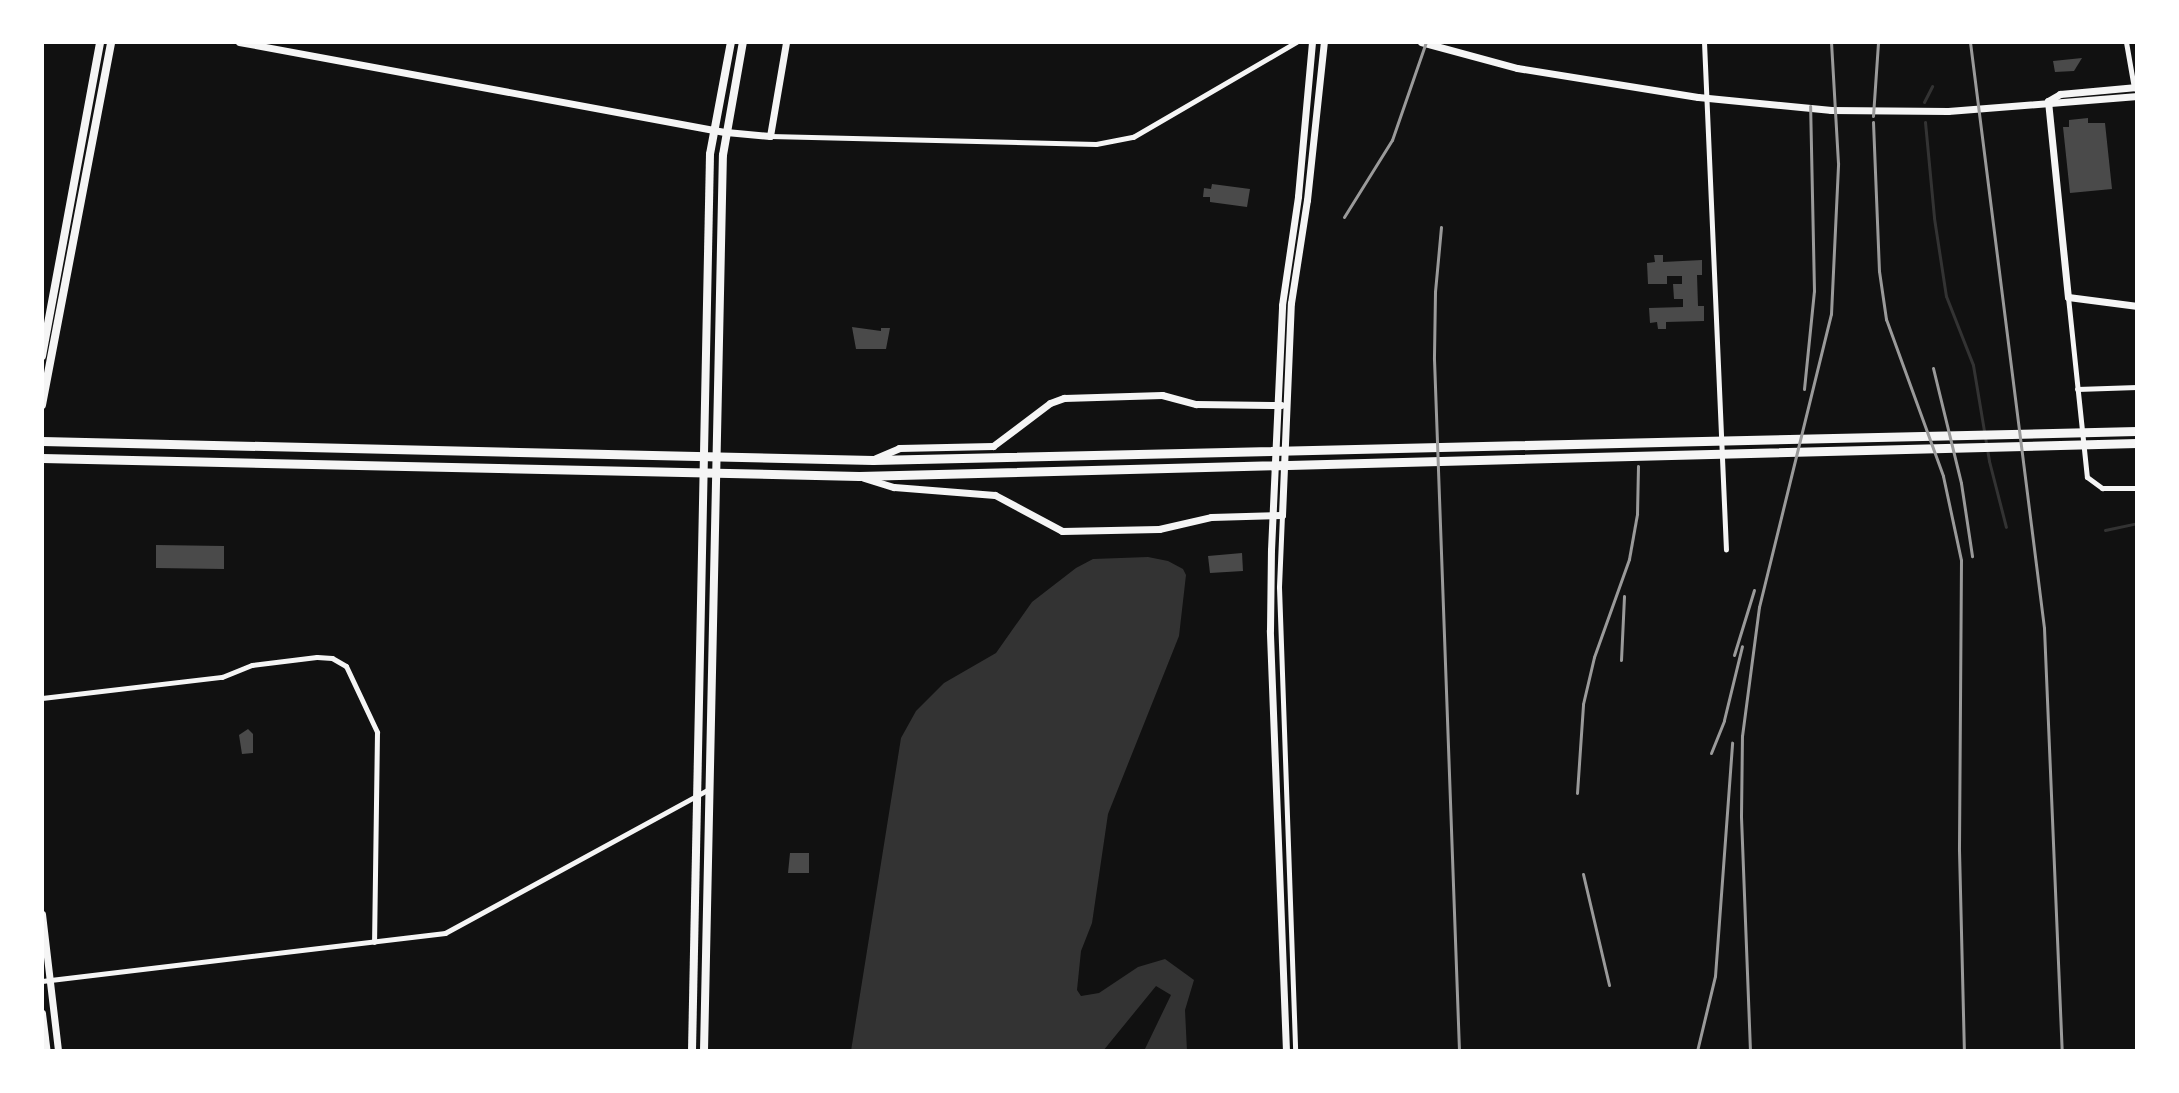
<!DOCTYPE html>
<style>
body{margin:0}
#map{position:relative;width:2179px;height:1093px;overflow:hidden;background:#111;font-family:"Source Serif 4",serif}
div>[style]{position:absolute}
.water>*{inset:0;background:#333}
.stream>*{height:3px;margin:-1.5px;padding:0 1.5px;transform-origin:1.5px;border-radius:1.5px;background:#333}
.building>*{inset:0;background:#4a4a4a}
.minor>*{height:5px;margin:-2.5px;padding:0 2.5px;transform-origin:2.5px;border-radius:2.5px;background:#f5f5f5}
.tertiary>*{height:7px;margin:-3.5px;padding:0 3.5px;transform-origin:3.5px;border-radius:3.5px;background:#f5f5f5}
.secondary>*{height:8px;margin:-4px;padding:0 4px;transform-origin:4px;border-radius:4px;background:#f5f5f5}
.primary>*{height:9px;margin:-4.5px;padding:0 4.5px;transform-origin:4.5px;border-radius:4.5px;background:#f5f5f5}
.rail>*{height:3px;margin:-1.5px;padding:0 1.5px;transform-origin:1.5px;border-radius:1.5px;background:#9a9a9a}
span{translate:-50% -50%;white-space:nowrap;text-align:center;line-height:1.15;-webkit-text-stroke:7px #fff;paint-order:stroke}
.frame{position:absolute;inset:0;border:44px solid #fff;pointer-events:none}
</style>
<div id="map">
<div class="water">
<i style="clip-path:polygon(1148px 557px,1168px 561px,1183px 569px,1186px 575px,1179px 636px,1108px 814px,1092px 923px,1081px 951px,1077px 990px,1081px 996px,1099px 993px,1138px 967px,1165px 959px,1194px 980px,1185px 1010px,1187px 1051px,1144px 1051px,1171px 995px,1156px 986px,1103px 1051px,851px 1051px,901px 738px,916px 711px,944px 683px,996px 653px,1032px 602px,1076px 568px,1093px 559px)"></i>
</div>
<div class="stream">
<i style="left:1924px;top:102px;width:18px;rotate:-63deg"></i>
<i style="left:1925px;top:122px;width:96px;rotate:84.6deg"></i>
<i style="left:1934px;top:218px;width:79px;rotate:81.3deg"></i>
<i style="left:1946px;top:296px;width:74px;rotate:68.6deg"></i>
<i style="left:1973px;top:365px;width:97px;rotate:80.5deg"></i>
<i style="left:1989px;top:461px;width:68px;rotate:75.6deg"></i>
<i style="left:2105px;top:530px;width:33px;rotate:-12deg"></i>
</div>
<div class="building">
<i style="clip-path:polygon(2082px 58px,2074px 71px,2055px 72px,2053px 61px)"></i>
<i style="clip-path:polygon(2088px 118px,2088px 123px,2105px 123px,2112px 189px,2070px 193px,2063px 127px,2069px 127px,2069px 120px)"></i>
<i style="clip-path:polygon(1212px 184px,1250px 189px,1247px 207px,1210px 202px,1210px 197px,1203px 197px,1204px 188px,1211px 189px)"></i>
<i style="clip-path:polygon(1654px 255px,1663px 255px,1663px 262px,1702px 260px,1702px 275px,1697px 275px,1698px 306px,1704px 306px,1704px 321px,1666px 322px,1666px 329px,1658px 329px,1657px 322px,1650px 323px,1649px 308px,1683px 307px,1683px 299px,1674px 299px,1673px 284px,1682px 284px,1682px 276px,1667px 276px,1667px 284px,1648px 284px,1647px 263px,1655px 262px)"></i>
<i style="clip-path:polygon(852px 327px,881px 331px,881px 328px,890px 328px,886px 349px,856px 349px)"></i>
<i style="clip-path:polygon(156px 545px,224px 546px,224px 569px,156px 568px)"></i>
<i style="clip-path:polygon(1242px 553px,1243px 571px,1210px 573px,1208px 556px)"></i>
<i style="clip-path:polygon(248px 729px,253px 734px,253px 753px,242px 754px,239px 735px)"></i>
<i style="clip-path:polygon(790px 853px,809px 853px,809px 873px,788px 873px)"></i>
</div>
<div class="minor">
<i style="left:1704px;top:42px;width:508px;rotate:87.52deg"></i>
<i style="left:2126px;top:42px;width:47px;rotate:80.1deg"></i>
<i style="left:770px;top:136px;width:326px;rotate:1.4deg"></i>
<i style="left:1096px;top:144px;width:38px;rotate:-11deg"></i>
<i style="left:1133px;top:137px;width:189px;rotate:-30.2deg"></i>
<i style="left:2068px;top:297px;width:181px;rotate:84deg"></i>
<i style="left:2087px;top:477px;width:19px;rotate:36deg"></i>
<i style="left:2102px;top:488px;width:35px"></i>
<i style="left:2077px;top:389px;width:60px;rotate:-1.9deg"></i>
<i style="left:1282px;top:515px;width:72px;rotate:92.4deg"></i>
<i style="left:1279px;top:587px;width:464px;rotate:88deg"></i>
<i style="left:42px;top:698px;width:181px;rotate:-6.7deg"></i>
<i style="left:222px;top:677px;width:32px;rotate:-22deg"></i>
<i style="left:252px;top:665px;width:65px;rotate:-7deg"></i>
<i style="left:317px;top:657px;width:15px;rotate:4deg"></i>
<i style="left:332px;top:658px;width:16px;rotate:30deg"></i>
<i style="left:346px;top:666px;width:73px;rotate:64.8deg"></i>
<i style="left:377px;top:732px;width:210px;rotate:90.8deg"></i>
<i style="left:42px;top:981px;width:406px;rotate:-6.8deg"></i>
<i style="left:445px;top:933px;width:301px;rotate:-28.6deg"></i>
</div>
<div class="tertiary">
<i style="left:239px;top:42px;width:495px;rotate:10.5deg"></i>
<i style="left:726px;top:132px;width:44px;rotate:5.2deg"></i>
<i style="left:770px;top:136px;width:95px;rotate:-80.3deg"></i>
<i style="left:1421px;top:42px;width:99px;rotate:15.2deg"></i>
<i style="left:1517px;top:68px;width:183px;rotate:9.1deg"></i>
<i style="left:1698px;top:97px;width:134px;rotate:5.6deg"></i>
<i style="left:1831px;top:110px;width:117px;rotate:0.5deg"></i>
<i style="left:1948px;top:111px;width:190px;rotate:-4.5deg"></i>
<i style="left:2048px;top:101px;width:197px;rotate:84.2deg"></i>
<i style="left:2068px;top:297px;width:70px;rotate:7.4deg"></i>
<i style="left:2048px;top:101px;width:14px;rotate:-30deg"></i>
<i style="left:2060px;top:94px;width:77px;rotate:-5.2deg"></i>
<i style="left:876px;top:458px;width:25px;rotate:-23deg"></i>
<i style="left:899px;top:448px;width:94px;rotate:-1.2deg"></i>
<i style="left:993px;top:446px;width:71px;rotate:-37deg"></i>
<i style="left:1050px;top:403px;width:15px;rotate:-20deg"></i>
<i style="left:1064px;top:398px;width:98px;rotate:-1.8deg"></i>
<i style="left:1162px;top:395px;width:35px;rotate:15deg"></i>
<i style="left:1196px;top:404px;width:85px;rotate:0.7deg"></i>
<i style="left:864px;top:478px;width:31px;rotate:17deg"></i>
<i style="left:894px;top:487px;width:101px;rotate:4.5deg"></i>
<i style="left:995px;top:495px;width:76px;rotate:28.2deg"></i>
<i style="left:1062px;top:531px;width:97px;rotate:-1.2deg"></i>
<i style="left:1159px;top:529px;width:53px;rotate:-13deg"></i>
<i style="left:1211px;top:517px;width:71px;rotate:-1.6deg"></i>
<i style="left:1282px;top:515px;width:212px;rotate:-87.6deg"></i>
<i style="left:1291px;top:303px;width:104px;rotate:-81.2deg"></i>
<i style="left:1307px;top:200px;width:159px;rotate:-83.9deg"></i>
<i style="left:42px;top:914px;width:138px;rotate:83.3deg"></i>
<i style="left:42px;top:1013px;width:38px;rotate:83deg"></i>
<i style="left:1286px;top:1051px;width:421px;rotate:-92.2deg"></i>
<i style="left:1270px;top:630px;width:80px;rotate:-89.3deg"></i>
<i style="left:1271px;top:550px;width:245px;rotate:-87.4deg"></i>
<i style="left:1282px;top:305px;width:110px;rotate:-81.6deg"></i>
<i style="left:1298px;top:196px;width:155px;rotate:-84.8deg"></i>
</div>
<div class="secondary">
<i style="left:42px;top:356px;width:319px;rotate:-79.5deg"></i>
<i style="left:42px;top:405px;width:369px;rotate:-79.2deg"></i>
<i style="left:692px;top:1051px;width:897px;rotate:-88.85deg"></i>
<i style="left:710px;top:154px;width:114px;rotate:-79.4deg"></i>
<i style="left:704px;top:1051px;width:896px;rotate:-88.79deg"></i>
<i style="left:723px;top:155px;width:115px;rotate:-80deg"></i>
</div>
<div class="primary">
<i style="left:42px;top:441px;width:831px;rotate:1.31deg"></i>
<i style="left:873px;top:460px;width:1264px;rotate:-1.31deg"></i>
<i style="left:42px;top:458px;width:817px;rotate:1.26deg"></i>
<i style="left:859px;top:476px;width:1278px;rotate:-1.48deg"></i>
</div>
<div class="rail">
<i style="left:1970px;top:42px;width:591px;rotate:82.8deg"></i>
<i style="left:2044px;top:628px;width:423px;rotate:87.6deg"></i>
<i style="left:1873px;top:116px;width:74px;rotate:-86.1deg"></i>
<i style="left:1873px;top:122px;width:149px;rotate:87.7deg"></i>
<i style="left:1879px;top:271px;width:49px;rotate:81.7deg"></i>
<i style="left:1886px;top:319px;width:167px;rotate:70deg"></i>
<i style="left:1943px;top:476px;width:86px;rotate:77.9deg"></i>
<i style="left:1961px;top:560px;width:290px;rotate:90.4deg"></i>
<i style="left:1959px;top:850px;width:201px;rotate:88.6deg"></i>
<i style="left:1344px;top:217px;width:91px;rotate:-58.1deg"></i>
<i style="left:1392px;top:140px;width:104px;rotate:-70.9deg"></i>
<i style="left:1441px;top:227px;width:65px;rotate:95.3deg"></i>
<i style="left:1435px;top:292px;width:67px;rotate:90.9deg"></i>
<i style="left:1434px;top:359px;width:692px;rotate:87.93deg"></i>
<i style="left:1933px;top:368px;width:118px;rotate:76.3deg"></i>
<i style="left:1961px;top:483px;width:74px;rotate:81.4deg"></i>
<i style="left:1804px;top:389px;width:99px;rotate:-84.2deg"></i>
<i style="left:1814px;top:291px;width:185px;rotate:-91.2deg"></i>
<i style="left:1734px;top:655px;width:68px;rotate:-72.9deg"></i>
<i style="left:1621px;top:660px;width:64px;rotate:-87.3deg"></i>
<i style="left:1711px;top:753px;width:35px;rotate:-68deg"></i>
<i style="left:1724px;top:720px;width:76px;rotate:-76.3deg"></i>
<i style="left:1577px;top:793px;width:89px;rotate:-86.1deg"></i>
<i style="left:1583px;top:704px;width:48px;rotate:-76.8deg"></i>
<i style="left:1594px;top:657px;width:104px;rotate:-70.3deg"></i>
<i style="left:1629px;top:559px;width:46px;rotate:-79.9deg"></i>
<i style="left:1637px;top:514px;width:48px;rotate:-88.8deg"></i>
<i style="left:1583px;top:874px;width:114px;rotate:76.8deg"></i>
<i style="left:1697px;top:1051px;width:77px;rotate:-76.5deg"></i>
<i style="left:1715px;top:976px;width:234px;rotate:-85.8deg"></i>
<i style="left:1750px;top:1051px;width:235px;rotate:-92.2deg"></i>
<i style="left:1741px;top:816px;width:80px;rotate:-89.3deg"></i>
<i style="left:1742px;top:736px;width:130px;rotate:-82.5deg"></i>
<i style="left:1759px;top:607px;width:302px;rotate:-76.2deg"></i>
<i style="left:1831px;top:314px;width:151px;rotate:-87.3deg"></i>
<i style="left:1838px;top:163px;width:121px;rotate:-93.3deg"></i>
</div>
<div class="frame"></div>
</div>
